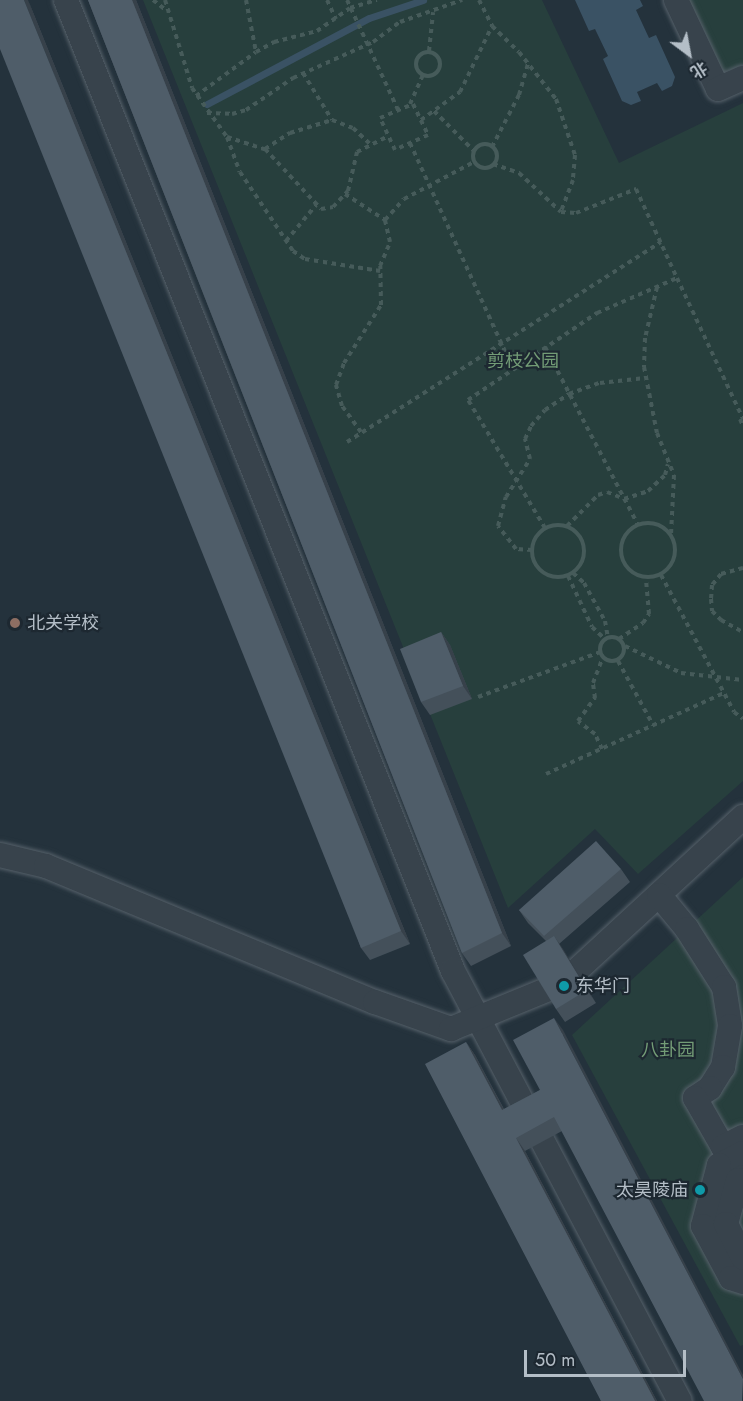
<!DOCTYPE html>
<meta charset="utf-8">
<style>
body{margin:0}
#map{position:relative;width:743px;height:1401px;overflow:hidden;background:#24323c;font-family:Jost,"Noto Sans SC",sans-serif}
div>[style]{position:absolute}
.green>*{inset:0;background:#273f3d}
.water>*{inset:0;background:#3a5264}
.stream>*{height:7px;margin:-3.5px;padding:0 3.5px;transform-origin:3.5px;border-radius:3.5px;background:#3a5264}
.path>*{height:4px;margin-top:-2px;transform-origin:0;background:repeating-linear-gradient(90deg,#465b5a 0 4.5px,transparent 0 9px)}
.path>.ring{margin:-2px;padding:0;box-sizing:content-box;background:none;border:4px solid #465b5a;border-radius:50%}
.roads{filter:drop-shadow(0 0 2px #56616a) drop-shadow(0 0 2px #56616a)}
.minor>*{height:24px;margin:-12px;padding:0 12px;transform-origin:12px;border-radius:12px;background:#38434c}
.wall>*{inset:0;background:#44505a}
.shaded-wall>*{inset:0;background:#37414a}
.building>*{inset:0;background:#4f5d69}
.dots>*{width:16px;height:16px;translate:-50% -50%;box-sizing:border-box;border:3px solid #1d2831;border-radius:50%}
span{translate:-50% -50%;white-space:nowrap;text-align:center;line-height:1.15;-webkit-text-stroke:4.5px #1d2831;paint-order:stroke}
.park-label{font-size:18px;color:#739c76}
.poi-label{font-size:18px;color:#b4bec7}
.left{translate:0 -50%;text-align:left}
.right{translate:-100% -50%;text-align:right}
.north{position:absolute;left:659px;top:24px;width:60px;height:60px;-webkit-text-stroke:4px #1d2831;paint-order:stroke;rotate:148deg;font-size:16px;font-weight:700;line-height:24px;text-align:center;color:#b4bec7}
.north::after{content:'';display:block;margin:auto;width:21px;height:27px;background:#b4bec7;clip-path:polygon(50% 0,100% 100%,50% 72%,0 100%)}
.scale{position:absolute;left:524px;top:1350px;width:162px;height:27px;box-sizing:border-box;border:3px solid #b4bec7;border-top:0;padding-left:8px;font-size:18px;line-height:21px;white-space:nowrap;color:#b4bec7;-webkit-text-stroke:4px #1d2831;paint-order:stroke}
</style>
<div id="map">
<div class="green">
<i style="clip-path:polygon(143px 0,542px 0,619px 163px,743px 103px,743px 781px,638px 874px,595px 829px,508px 908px)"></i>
<i style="clip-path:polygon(688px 0,743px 0,743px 65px,723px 73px)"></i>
<i style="clip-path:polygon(743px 877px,743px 1345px,740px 1346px,572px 1035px)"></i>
</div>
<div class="water">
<i style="clip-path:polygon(575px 0,640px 0,643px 6px,636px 10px,649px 38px,656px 35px,675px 77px,672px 86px,662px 91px,657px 83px,637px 92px,641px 101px,631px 105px,622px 101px,603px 59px,608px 56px,595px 29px,589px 31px)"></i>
</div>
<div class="stream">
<i style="left:207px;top:104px;width:183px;rotate:-28deg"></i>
<i style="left:369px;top:18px;width:57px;rotate:-18.4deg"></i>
</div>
<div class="path">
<i style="left:153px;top:0;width:18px;rotate:38deg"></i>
<i style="left:165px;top:0;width:92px;rotate:72.9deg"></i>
<i style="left:192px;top:88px;width:60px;rotate:54.5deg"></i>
<i style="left:227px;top:137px;width:40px;rotate:18deg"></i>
<i style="left:265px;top:149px;width:30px;rotate:-33deg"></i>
<i style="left:290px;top:133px;width:44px;rotate:-17.2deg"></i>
<i style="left:332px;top:120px;width:22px;rotate:21deg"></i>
<i style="left:353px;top:128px;width:23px;rotate:43deg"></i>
<i style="left:246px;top:0;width:53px;rotate:79.1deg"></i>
<i style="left:327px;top:0;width:21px;rotate:65deg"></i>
<i style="left:347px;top:0;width:121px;rotate:65.1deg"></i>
<i style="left:479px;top:0;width:29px;rotate:63deg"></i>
<i style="left:492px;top:26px;width:37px;rotate:44deg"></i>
<i style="left:519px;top:52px;width:60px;rotate:51.8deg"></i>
<i style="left:556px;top:99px;width:59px;rotate:71.3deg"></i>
<i style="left:575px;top:155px;width:25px;rotate:95deg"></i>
<i style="left:573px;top:180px;width:34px;rotate:111deg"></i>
<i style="left:429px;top:51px;width:39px;rotate:-84deg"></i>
<i class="ring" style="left:416px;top:52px;width:20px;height:20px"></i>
<i style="left:303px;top:73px;width:55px;rotate:58.3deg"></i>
<i style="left:196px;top:96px;width:74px;rotate:-36.3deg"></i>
<i style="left:256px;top:52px;width:21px;rotate:-29deg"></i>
<i style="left:274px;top:42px;width:44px;rotate:-14.3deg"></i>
<i style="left:317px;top:31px;width:40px;rotate:-34.9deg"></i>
<i style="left:350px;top:8px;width:28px;rotate:-17deg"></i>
<i style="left:410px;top:104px;width:32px;rotate:-66deg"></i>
<i style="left:413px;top:104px;width:34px;rotate:64deg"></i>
<i style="left:428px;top:135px;width:36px;rotate:156deg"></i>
<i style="left:395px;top:150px;width:35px;rotate:-115deg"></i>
<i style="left:380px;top:118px;width:36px;rotate:-23deg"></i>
<i style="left:434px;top:111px;width:57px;rotate:45deg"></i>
<i style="left:207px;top:113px;width:25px;rotate:2deg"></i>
<i style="left:232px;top:114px;width:15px;rotate:-16deg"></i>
<i style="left:246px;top:110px;width:57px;rotate:-34.2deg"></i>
<i style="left:293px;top:78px;width:88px;rotate:-24.2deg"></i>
<i style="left:373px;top:42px;width:34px;rotate:-37deg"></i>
<i style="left:400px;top:22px;width:66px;rotate:-19.5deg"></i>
<i style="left:421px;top:120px;width:48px;rotate:-35.7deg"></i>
<i style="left:460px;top:92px;width:73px;rotate:-64.1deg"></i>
<i style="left:227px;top:137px;width:37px;rotate:70deg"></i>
<i style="left:240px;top:172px;width:95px;rotate:56.1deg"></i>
<i style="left:293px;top:251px;width:14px;rotate:34deg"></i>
<i style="left:305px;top:259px;width:76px;rotate:9.1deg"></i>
<i style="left:410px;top:143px;width:248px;rotate:65.5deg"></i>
<i class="ring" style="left:473px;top:144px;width:20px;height:20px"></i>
<i style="left:492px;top:147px;width:59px;rotate:-62.6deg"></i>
<i style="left:519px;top:95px;width:33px;rotate:-74deg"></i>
<i style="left:265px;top:149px;width:82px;rotate:47deg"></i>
<i style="left:321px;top:209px;width:12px;rotate:-9deg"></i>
<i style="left:333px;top:207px;width:22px;rotate:-47deg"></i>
<i style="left:348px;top:191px;width:40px;rotate:-77deg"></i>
<i style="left:357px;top:152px;width:35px;rotate:-27deg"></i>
<i style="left:493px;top:164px;width:28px;rotate:19deg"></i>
<i style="left:519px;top:173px;width:57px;rotate:42.9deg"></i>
<i style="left:561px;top:212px;width:15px;rotate:4deg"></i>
<i style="left:576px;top:213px;width:65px;rotate:-21.8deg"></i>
<i style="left:636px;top:189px;width:98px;rotate:65.3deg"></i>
<i style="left:345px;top:194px;width:48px;rotate:33deg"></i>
<i style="left:286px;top:241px;width:47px;rotate:-50.2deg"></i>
<i style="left:657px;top:287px;width:52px;rotate:103.2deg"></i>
<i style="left:645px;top:338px;width:29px;rotate:92deg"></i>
<i style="left:644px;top:367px;width:67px;rotate:78.9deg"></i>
<i style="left:657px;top:433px;width:45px;rotate:68deg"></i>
<i style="left:674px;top:475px;width:60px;rotate:92.9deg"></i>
<i style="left:545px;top:347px;width:201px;rotate:62.4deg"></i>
<i style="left:740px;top:419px;width:8px;rotate:67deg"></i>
<i style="left:361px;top:432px;width:32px;rotate:-126deg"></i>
<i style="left:342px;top:406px;width:22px;rotate:-106deg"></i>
<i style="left:336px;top:385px;width:23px;rotate:-70deg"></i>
<i style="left:344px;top:363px;width:69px;rotate:-57.5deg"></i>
<i style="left:381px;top:305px;width:39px;rotate:-91deg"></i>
<i style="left:380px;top:266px;width:26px;rotate:-67deg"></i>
<i style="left:390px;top:242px;width:23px;rotate:-103deg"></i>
<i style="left:385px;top:220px;width:28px;rotate:-48deg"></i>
<i style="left:404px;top:199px;width:79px;rotate:-27.9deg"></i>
<i style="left:347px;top:442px;width:372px;rotate:-32.5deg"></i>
<i class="ring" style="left:621px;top:523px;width:50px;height:50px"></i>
<i class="ring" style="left:532px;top:525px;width:48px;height:48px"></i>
<i style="left:567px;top:526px;width:44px;rotate:-45deg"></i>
<i style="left:598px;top:495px;width:9px;rotate:-18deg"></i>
<i style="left:607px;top:492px;width:18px;rotate:22deg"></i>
<i style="left:624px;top:499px;width:25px;rotate:-18deg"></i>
<i style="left:648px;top:491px;width:23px;rotate:-43deg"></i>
<i style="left:665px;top:475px;width:11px;rotate:-75deg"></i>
<i style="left:545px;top:528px;width:149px;rotate:-121deg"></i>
<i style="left:468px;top:400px;width:156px;rotate:-34deg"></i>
<i style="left:597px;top:313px;width:87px;rotate:-23.6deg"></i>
<i style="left:677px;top:278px;width:156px;rotate:64.9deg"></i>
<i style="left:532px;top:550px;width:16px;rotate:-176deg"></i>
<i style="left:516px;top:549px;width:29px;rotate:-128deg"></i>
<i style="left:498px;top:526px;width:30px;rotate:-75deg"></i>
<i style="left:506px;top:497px;width:45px;rotate:-57.7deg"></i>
<i style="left:530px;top:459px;width:21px;rotate:-104deg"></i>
<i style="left:525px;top:439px;width:14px;rotate:-65deg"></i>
<i style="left:531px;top:426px;width:21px;rotate:-49deg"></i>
<i style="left:545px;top:410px;width:29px;rotate:-34deg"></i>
<i style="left:569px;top:394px;width:33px;rotate:-20deg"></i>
<i style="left:600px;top:383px;width:45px;rotate:-6.3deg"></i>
<i style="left:743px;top:568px;width:23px;rotate:165deg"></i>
<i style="left:721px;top:574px;width:14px;rotate:129deg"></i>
<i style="left:712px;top:585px;width:14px;rotate:94deg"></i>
<i style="left:711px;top:599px;width:12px;rotate:85deg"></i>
<i style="left:712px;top:611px;width:13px;rotate:45deg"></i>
<i style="left:721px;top:620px;width:25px;rotate:29deg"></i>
<i style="left:573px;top:573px;width:15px;rotate:42deg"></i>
<i style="left:584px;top:583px;width:43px;rotate:61.1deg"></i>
<i style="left:605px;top:621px;width:17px;rotate:80deg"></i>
<i style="left:661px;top:575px;width:155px;rotate:61.9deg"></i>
<i style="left:734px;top:712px;width:11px;rotate:38deg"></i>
<i style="left:568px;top:576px;width:56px;rotate:64.8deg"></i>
<i style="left:592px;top:627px;width:18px;rotate:43deg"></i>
<i class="ring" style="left:600px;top:637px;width:20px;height:20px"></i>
<i style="left:619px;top:639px;width:29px;rotate:-34deg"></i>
<i style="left:643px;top:623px;width:11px;rotate:-56deg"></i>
<i style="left:649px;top:614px;width:36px;rotate:-95deg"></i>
<i style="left:625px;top:646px;width:62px;rotate:25.7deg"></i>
<i style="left:681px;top:673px;width:62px;rotate:6.4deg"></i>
<i style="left:618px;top:661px;width:73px;rotate:61.3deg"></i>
<i style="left:478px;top:697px;width:130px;rotate:-20.2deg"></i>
<i style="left:602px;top:749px;width:17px;rotate:-115deg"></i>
<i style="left:595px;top:734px;width:21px;rotate:-143deg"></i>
<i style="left:578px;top:721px;width:29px;rotate:-54deg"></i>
<i style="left:595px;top:698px;width:15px;rotate:-98deg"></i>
<i style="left:593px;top:683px;width:28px;rotate:-69deg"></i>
<i style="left:546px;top:774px;width:196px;rotate:-24.5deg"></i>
</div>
<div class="roads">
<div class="minor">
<i style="left:66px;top:0;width:1045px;rotate:68.27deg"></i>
<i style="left:453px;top:971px;width:486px;rotate:62.2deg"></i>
<i style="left:676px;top:0;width:98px;rotate:64.7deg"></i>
<i style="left:718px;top:89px;width:27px;rotate:-24deg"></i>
<i style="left:0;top:855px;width:47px;rotate:13.4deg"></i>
<i style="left:46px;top:866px;width:356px;rotate:22.5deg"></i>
<i style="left:375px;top:1002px;width:81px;rotate:19.6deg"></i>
<i style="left:451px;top:1029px;width:121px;rotate:-22.3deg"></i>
<i style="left:563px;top:983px;width:245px;rotate:-42.7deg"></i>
<i style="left:659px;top:895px;width:44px;rotate:50.5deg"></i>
<i style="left:687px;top:929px;width:69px;rotate:57.5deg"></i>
<i style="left:724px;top:987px;width:39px;rotate:81deg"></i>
<i style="left:730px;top:1026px;width:42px;rotate:99.7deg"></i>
<i style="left:723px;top:1067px;width:25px;rotate:122deg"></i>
<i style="left:710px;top:1088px;width:18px;rotate:146deg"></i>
<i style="left:695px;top:1098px;width:56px;rotate:60.3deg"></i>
<i style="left:723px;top:1147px;width:22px;rotate:-27deg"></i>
<i style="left:743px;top:1153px;width:27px;rotate:153deg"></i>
<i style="left:719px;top:1165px;width:63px;rotate:104.7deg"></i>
<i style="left:703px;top:1226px;width:59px;rotate:61.7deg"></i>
<i style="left:731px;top:1278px;width:13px;rotate:18deg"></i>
<i style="left:743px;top:1177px;width:6px;rotate:149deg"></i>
<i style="left:738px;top:1180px;width:46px;rotate:105.3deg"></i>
<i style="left:726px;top:1224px;width:38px;rotate:63deg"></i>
</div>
</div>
<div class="wall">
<i style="clip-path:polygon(28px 0,410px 944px,370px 960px,361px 948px)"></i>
<i style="clip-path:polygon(88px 0,136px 0,511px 946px,471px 966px,462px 953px)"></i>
<i style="clip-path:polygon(441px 632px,450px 645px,472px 699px,430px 715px,421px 702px)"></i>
<i style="clip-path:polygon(621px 869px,630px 882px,559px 944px,596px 1003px,565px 1022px,556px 1009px,546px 941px,528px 923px,519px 910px)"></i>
<i style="clip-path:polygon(563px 1030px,562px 1131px,525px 1151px,657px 1401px,601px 1401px,466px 1042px,475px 1055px,504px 1109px,540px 1090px)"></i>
</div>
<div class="shaded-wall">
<i style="clip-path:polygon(24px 0,28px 0,410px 944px,401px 931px)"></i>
<i style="clip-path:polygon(132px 0,136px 0,511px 946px,502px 933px)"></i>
<i style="clip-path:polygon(441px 632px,450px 645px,472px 699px,463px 686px)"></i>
<i style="clip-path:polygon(554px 936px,563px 949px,596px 1003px,587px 990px)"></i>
<i style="clip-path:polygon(554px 1018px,563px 1030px,743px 1375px,743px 1379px)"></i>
<i style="clip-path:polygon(466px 1042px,475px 1055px,511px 1123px,502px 1110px)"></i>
<i style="clip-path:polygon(516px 1138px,525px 1151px,657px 1401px,655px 1401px)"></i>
</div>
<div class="building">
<i style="clip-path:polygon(0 0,24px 0,401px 931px,361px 948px,0 49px)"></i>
<i style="clip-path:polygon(88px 0,132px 0,502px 933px,462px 953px)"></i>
<i style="clip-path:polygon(441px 632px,463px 686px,421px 702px,400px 649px)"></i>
<i style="clip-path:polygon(596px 841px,621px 869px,544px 936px,519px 910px)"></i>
<i style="clip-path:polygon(554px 936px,587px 990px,556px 1009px,523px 955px)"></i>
<i style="clip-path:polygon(554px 1018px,743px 1379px,742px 1401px,704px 1401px,554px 1117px,516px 1138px,655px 1401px,601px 1401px,425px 1064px,466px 1042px,502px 1110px,540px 1090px,513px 1040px)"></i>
</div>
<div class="dots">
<i style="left:15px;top:623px;background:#8d6e63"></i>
<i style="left:564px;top:986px;background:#0f9aa8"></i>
<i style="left:700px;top:1190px;background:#0f9aa8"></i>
</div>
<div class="park-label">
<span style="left:523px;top:361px">剪枝公园</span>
<span style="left:668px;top:1050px">八卦园</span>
</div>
<div class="poi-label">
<span class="left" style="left:27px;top:623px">北关学校</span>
<span class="left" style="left:576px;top:986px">东华门</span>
<span class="right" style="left:688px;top:1190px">太昊陵庙</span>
</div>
<div class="north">北</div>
<div class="scale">50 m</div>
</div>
